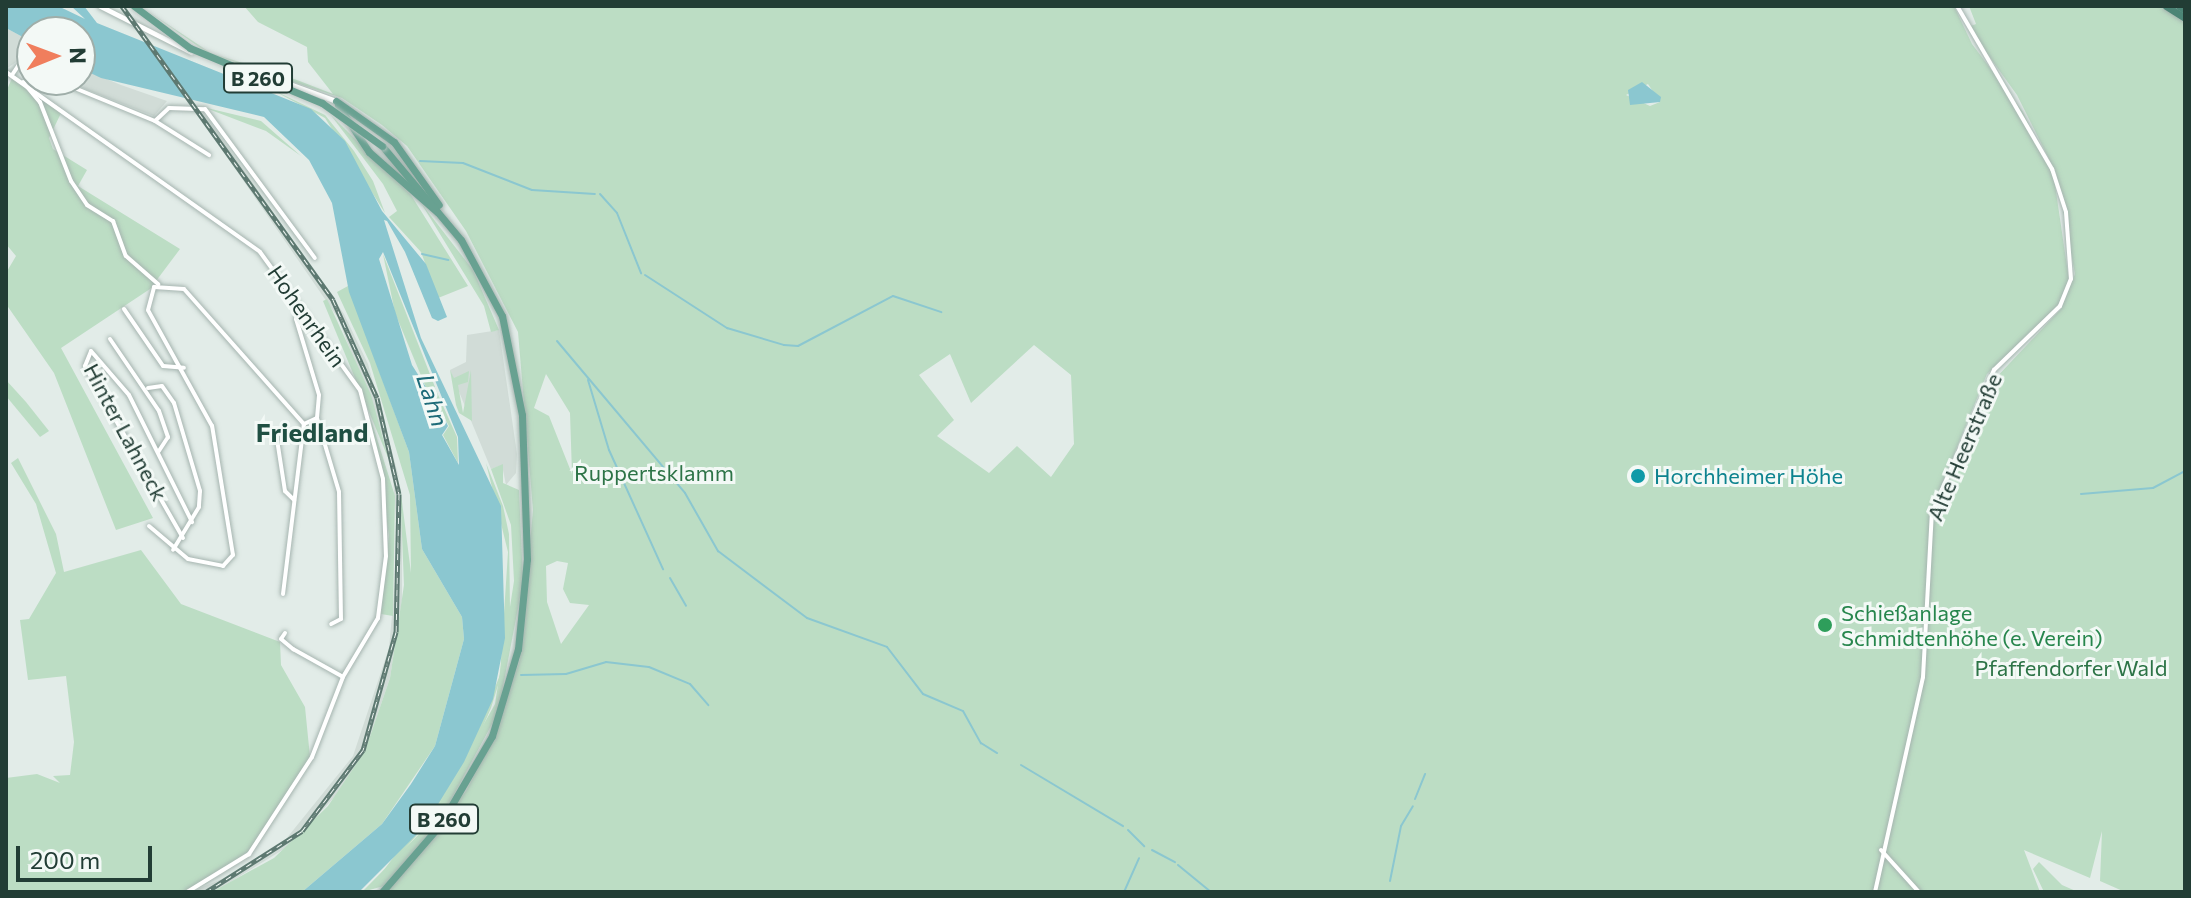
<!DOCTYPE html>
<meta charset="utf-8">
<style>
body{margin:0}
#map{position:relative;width:2191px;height:898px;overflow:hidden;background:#e2ece8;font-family:Commissioner,sans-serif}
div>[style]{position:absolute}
.built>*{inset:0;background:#d1dcd7}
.green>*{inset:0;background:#bcddc4}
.water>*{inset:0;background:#8bc7d0}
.stream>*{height:2px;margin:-1px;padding:0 1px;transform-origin:1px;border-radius:1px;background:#8bc7d0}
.roads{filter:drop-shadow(0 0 2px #a5b4af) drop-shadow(0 0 2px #a5b4af)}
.minor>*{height:4px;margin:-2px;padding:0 2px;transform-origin:2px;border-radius:2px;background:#fff}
.tertiary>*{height:5px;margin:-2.5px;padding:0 2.5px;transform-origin:2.5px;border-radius:2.5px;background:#fff}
.primary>*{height:7px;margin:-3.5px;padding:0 3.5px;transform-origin:3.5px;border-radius:3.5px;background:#68a191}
.trunk>*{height:7px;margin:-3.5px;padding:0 3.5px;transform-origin:3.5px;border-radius:3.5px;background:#4c8576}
.rail>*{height:5px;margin-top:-2.5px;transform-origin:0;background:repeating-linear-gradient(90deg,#f3f9f6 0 6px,#5d7971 0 12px);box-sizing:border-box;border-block:2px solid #5d7971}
.bridges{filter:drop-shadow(0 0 2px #c1c9c6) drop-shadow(0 0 2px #c1c9c6)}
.primary-bridge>*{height:7px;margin:-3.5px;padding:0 3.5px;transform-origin:3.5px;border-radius:3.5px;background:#68a191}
.dots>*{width:22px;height:22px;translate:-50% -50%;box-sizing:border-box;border:4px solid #f3f9f6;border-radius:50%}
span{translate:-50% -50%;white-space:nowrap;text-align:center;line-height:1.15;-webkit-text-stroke:6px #f3f9f6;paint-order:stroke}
.shield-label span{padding:2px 6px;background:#f3f9f6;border:2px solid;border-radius:6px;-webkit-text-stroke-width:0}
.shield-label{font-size:20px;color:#223d35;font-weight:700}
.street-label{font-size:22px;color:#223d35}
.park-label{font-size:22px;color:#2d7447}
.culture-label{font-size:22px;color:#0d838f}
.left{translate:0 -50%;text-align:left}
.leisure-label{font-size:22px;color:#27864d}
.water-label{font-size:24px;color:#1d6b78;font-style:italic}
.quarter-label{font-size:26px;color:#1f4f42;font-weight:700}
.frame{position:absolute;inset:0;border:8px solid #223d35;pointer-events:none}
.north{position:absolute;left:16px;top:16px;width:80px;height:80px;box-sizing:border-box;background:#f3f9f6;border:2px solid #9faea9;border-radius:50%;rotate:89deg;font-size:22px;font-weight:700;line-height:32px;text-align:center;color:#223d35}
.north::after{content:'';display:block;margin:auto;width:28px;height:36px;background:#f07e5d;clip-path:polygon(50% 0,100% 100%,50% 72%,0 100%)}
.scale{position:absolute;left:16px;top:846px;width:136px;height:36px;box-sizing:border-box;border:4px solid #223d35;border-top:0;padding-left:10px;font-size:24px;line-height:28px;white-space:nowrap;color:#223d35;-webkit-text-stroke:6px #f3f9f6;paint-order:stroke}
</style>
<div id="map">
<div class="built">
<i style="clip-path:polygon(6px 28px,32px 42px,32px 66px,19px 60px,6px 69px)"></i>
<i style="clip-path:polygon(80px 68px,121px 85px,167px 101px,154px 116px,62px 80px,80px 80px)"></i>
<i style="clip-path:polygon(202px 110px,344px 314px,368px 364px,400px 481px,338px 318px,196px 112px)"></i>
<i style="clip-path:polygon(499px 330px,517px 454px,516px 473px,506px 485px,502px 465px,491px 469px,450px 370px,466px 362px,467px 335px)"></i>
<i style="clip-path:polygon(393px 479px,402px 506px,402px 600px,390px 678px,365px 751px,342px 789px,289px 846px,219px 889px,191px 892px,238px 872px,286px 839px,353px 756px,389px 648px,398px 550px)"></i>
</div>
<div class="green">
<i style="clip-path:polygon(evenodd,140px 6px,211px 53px,297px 80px,333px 94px,308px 62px,307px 47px,258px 22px,244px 6px,1954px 6px,1972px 44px,2023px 112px,2054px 178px,2069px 280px,2058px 305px,1987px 374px,1929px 515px,1992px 382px,2061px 309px,2075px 274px,2056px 173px,2017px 95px,1968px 27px,1976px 24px,1969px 6px,2163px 6px,2185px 20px,2185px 892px,2125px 892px,2100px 881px,2102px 831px,2090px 878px,2024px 850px,2040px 892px,386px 892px,466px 791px,494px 737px,520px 659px,533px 510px,518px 332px,466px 231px,407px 146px,382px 125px,342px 98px,209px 54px,140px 6px,1648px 84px,1660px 102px,1650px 106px,1626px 95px,1648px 84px,140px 6px,1034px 345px,1071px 375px,1074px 444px,1051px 477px,1017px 446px,989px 473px,937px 436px,954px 420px,919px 375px,950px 354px,971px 403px,1034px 345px,140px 6px,546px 374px,570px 413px,572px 474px,549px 416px,534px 408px,546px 374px,140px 6px,557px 561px,568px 563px,563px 589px,570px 603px,589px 605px,561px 644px,547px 602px,546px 566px,557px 561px)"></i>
<i style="clip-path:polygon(12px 78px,62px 111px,49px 138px,53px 149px,87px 170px,78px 186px,180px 249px,150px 289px,61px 348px,153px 518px,116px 530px,54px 373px,6px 304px,6px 273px,16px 256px,6px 244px,6px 92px)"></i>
<i style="clip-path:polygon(263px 85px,325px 115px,354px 151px,373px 181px,385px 213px,325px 118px)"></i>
<i style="clip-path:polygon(203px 107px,261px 121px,301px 156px,266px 131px)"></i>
<i style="clip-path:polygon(330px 114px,411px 195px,468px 286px,438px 298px,421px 252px,389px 217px,397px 211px,383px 184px)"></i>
<i style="clip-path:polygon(421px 203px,473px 270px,499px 330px,491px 332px,484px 306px)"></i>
<i style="clip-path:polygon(383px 254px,435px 387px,427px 390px,395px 313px)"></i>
<i style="clip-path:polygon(348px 286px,409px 452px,422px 549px,462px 617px,464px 639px,435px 746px,382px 824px,302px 892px,212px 892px,274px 858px,328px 806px,365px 751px,390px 678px,404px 585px,400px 486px,411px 573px,410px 495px,370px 363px,337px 292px)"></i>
<i style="clip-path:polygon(327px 299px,371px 395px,389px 460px,323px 301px)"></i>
<i style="clip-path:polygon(450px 370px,454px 378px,469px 371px,468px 382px,458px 385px,463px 413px,471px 370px,472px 421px,459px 413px,456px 405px)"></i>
<i style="clip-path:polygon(6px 380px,26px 402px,49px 431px,40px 437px,6px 396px)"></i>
<i style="clip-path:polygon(435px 388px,457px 437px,458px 463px,443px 435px,449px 426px,429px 392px)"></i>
<i style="clip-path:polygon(371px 420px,395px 496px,393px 616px,381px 614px,389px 535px)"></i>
<i style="clip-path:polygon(18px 458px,56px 534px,64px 572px,141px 550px,181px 604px,280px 642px,281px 665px,305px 707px,310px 757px,249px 851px,207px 883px,181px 892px,6px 892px,6px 778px,37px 774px,60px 783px,53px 776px,70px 775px,74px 742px,66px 676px,28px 680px,20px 620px,29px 619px,56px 573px,36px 504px,11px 463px)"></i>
<i style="clip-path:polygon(486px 463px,503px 506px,509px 534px,510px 611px,500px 679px,491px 708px,481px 731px,474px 745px,450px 787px,424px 827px,390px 866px,381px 874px,464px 762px,500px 675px,508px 552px)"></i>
<i style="clip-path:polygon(503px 464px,503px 483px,519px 490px,523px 582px,498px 713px,438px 824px,384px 886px,362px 892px,426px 827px,495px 704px,514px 581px,511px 525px,491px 469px)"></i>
<i style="clip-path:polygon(2039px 862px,2062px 885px,2078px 892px,2044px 892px,2033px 869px)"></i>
</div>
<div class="water">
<i style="clip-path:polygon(evenodd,6px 6px,58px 6px,85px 19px,71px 6px,84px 6px,97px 23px,311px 109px,345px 141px,382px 211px,426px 264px,447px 317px,438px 321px,432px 318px,405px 252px,387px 221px,384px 220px,421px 338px,501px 506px,505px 638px,493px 699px,464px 762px,424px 827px,359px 892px,302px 892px,382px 824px,411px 784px,435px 746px,464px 639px,462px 617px,422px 549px,409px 452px,349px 292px,332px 203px,309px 160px,264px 117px,101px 78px,80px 68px,80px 32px,32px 32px,32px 42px,6px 28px,6px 6px,383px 252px,458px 437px,459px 465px,442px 435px,448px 426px,441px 411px,412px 365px,379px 259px,383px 252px)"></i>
<i style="clip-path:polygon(1642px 82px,1661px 97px,1660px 102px,1630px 105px,1628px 90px)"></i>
</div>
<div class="stream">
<i style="left:420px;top:161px;width:43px;rotate:2.7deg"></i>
<i style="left:463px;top:163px;width:74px;rotate:21.4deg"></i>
<i style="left:532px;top:190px;width:63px;rotate:3.6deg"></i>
<i style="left:600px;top:194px;width:25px;rotate:48deg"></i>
<i style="left:617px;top:213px;width:65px;rotate:68.2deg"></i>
<i style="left:422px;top:254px;width:27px;rotate:13deg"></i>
<i style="left:645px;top:275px;width:98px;rotate:32.9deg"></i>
<i style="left:727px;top:328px;width:59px;rotate:16.6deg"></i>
<i style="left:784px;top:345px;width:14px;rotate:4deg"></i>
<i style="left:798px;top:346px;width:107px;rotate:-27.8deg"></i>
<i style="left:893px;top:296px;width:51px;rotate:18.4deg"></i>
<i style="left:557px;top:341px;width:199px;rotate:49.9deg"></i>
<i style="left:685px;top:493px;width:67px;rotate:60.4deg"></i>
<i style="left:718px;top:551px;width:111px;rotate:37deg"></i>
<i style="left:807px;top:618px;width:85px;rotate:19.9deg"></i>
<i style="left:887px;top:647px;width:59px;rotate:52.5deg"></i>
<i style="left:923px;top:694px;width:43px;rotate:23deg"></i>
<i style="left:963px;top:711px;width:37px;rotate:61deg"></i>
<i style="left:981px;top:743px;width:19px;rotate:32deg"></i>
<i style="left:588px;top:380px;width:73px;rotate:73.3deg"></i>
<i style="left:609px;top:450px;width:131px;rotate:65.6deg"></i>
<i style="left:2081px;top:494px;width:72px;rotate:-4.8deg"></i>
<i style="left:2153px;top:488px;width:36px;rotate:-28deg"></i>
<i style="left:670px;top:578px;width:32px;rotate:60deg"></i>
<i style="left:521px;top:675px;width:45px;rotate:-1.3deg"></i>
<i style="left:566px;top:674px;width:42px;rotate:-16.7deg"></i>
<i style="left:606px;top:662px;width:43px;rotate:6.6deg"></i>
<i style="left:649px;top:667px;width:44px;rotate:22.5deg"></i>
<i style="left:690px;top:684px;width:28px;rotate:49deg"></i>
<i style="left:1021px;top:765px;width:119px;rotate:30.9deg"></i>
<i style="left:1415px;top:799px;width:27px;rotate:-68deg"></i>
<i style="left:1128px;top:830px;width:23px;rotate:45deg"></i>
<i style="left:1152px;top:850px;width:26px;rotate:28deg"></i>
<i style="left:1178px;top:865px;width:43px;rotate:39.3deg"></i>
<i style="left:1390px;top:881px;width:56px;rotate:-78.7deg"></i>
<i style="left:1401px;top:826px;width:23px;rotate:-59deg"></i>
<i style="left:1124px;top:892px;width:37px;rotate:-66deg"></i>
</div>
<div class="roads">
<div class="minor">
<i style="left:6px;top:72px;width:311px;rotate:35.3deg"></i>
<i style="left:260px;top:252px;width:170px;rotate:54.1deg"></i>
<i style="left:360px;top:390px;width:92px;rotate:75.5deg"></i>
<i style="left:383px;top:479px;width:77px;rotate:87.8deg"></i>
<i style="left:386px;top:556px;width:63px;rotate:97.4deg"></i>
<i style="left:378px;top:618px;width:69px;rotate:120.7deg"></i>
<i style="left:343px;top:677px;width:86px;rotate:111.2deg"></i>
<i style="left:312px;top:757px;width:116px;rotate:123deg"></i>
<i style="left:249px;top:854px;width:73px;rotate:148.5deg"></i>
<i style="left:12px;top:75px;width:11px;rotate:-56deg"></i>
<i style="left:18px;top:66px;width:14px;rotate:8deg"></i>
<i style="left:55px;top:80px;width:108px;rotate:22.3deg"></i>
<i style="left:155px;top:121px;width:19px;rotate:-43deg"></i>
<i style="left:169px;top:108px;width:36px;rotate:2deg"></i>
<i style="left:205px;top:109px;width:185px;rotate:53.6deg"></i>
<i style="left:23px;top:82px;width:26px;rotate:50deg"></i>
<i style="left:40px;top:102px;width:85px;rotate:68.6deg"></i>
<i style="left:71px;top:181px;width:29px;rotate:56deg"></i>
<i style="left:87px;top:205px;width:31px;rotate:32deg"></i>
<i style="left:113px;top:221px;width:37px;rotate:70deg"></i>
<i style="left:126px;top:256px;width:43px;rotate:41.2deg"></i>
<i style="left:155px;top:121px;width:64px;rotate:32.2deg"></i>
<i style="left:124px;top:309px;width:69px;rotate:55.6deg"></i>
<i style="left:163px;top:366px;width:21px;rotate:5deg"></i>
<i style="left:110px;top:339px;width:87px;rotate:55.8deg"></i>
<i style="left:159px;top:411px;width:28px;rotate:71deg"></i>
<i style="left:168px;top:437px;width:17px;rotate:123deg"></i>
<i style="left:148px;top:388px;width:14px;rotate:-8deg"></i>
<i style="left:162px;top:386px;width:21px;rotate:55deg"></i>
<i style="left:174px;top:403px;width:92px;rotate:73.5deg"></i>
<i style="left:200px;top:491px;width:16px;rotate:94deg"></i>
<i style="left:199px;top:507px;width:50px;rotate:121.2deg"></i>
<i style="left:317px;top:418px;width:77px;rotate:73.4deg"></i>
<i style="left:339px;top:492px;width:127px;rotate:89.1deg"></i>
<i style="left:341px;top:619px;width:11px;rotate:153deg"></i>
<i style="left:276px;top:433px;width:59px;rotate:81.2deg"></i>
<i style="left:285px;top:491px;width:13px;rotate:45deg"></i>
<i style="left:149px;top:526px;width:51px;rotate:40.2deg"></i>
<i style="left:188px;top:559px;width:36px;rotate:11deg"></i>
<i style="left:223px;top:566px;width:15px;rotate:-48deg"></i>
<i style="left:233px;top:555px;width:131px;rotate:-99.2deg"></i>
<i style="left:212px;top:426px;width:132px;rotate:-118.9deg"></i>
<i style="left:148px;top:310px;width:24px;rotate:-75deg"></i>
<i style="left:154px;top:287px;width:30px;rotate:4deg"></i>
<i style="left:184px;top:289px;width:181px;rotate:48.4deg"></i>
<i style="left:304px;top:424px;width:14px;rotate:-25deg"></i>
<i style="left:317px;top:418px;width:23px;rotate:-85deg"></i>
<i style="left:319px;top:395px;width:79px;rotate:-106.8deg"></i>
<i style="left:296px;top:319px;width:10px;rotate:-61deg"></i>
<i style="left:183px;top:538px;width:198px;rotate:-119.7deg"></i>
<i style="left:85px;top:366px;width:16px;rotate:-68deg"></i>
<i style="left:91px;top:351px;width:58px;rotate:49.2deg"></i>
<i style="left:129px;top:395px;width:142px;rotate:63.6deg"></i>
<i style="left:283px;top:594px;width:171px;rotate:-83deg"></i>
<i style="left:285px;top:633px;width:7px;rotate:124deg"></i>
<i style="left:281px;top:639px;width:16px;rotate:40deg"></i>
<i style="left:293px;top:649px;width:57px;rotate:29.2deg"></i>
<i style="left:1881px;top:850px;width:57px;rotate:47.9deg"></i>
<i style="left:1875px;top:892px;width:220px;rotate:-77.4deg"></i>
<i style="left:1923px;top:677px;width:164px;rotate:-86.9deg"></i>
<i style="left:1932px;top:513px;width:156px;rotate:-66.6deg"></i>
<i style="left:1994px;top:370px;width:92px;rotate:-44.1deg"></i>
<i style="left:2060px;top:306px;width:29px;rotate:-68deg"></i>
<i style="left:2071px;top:279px;width:67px;rotate:-94.3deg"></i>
<i style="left:2066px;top:212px;width:45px;rotate:-108deg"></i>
<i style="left:2052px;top:169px;width:189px;rotate:-120.2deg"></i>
</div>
<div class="tertiary">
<i style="left:100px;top:6px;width:102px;rotate:26.8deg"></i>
<i style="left:254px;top:71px;width:87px;rotate:20.1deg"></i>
</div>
<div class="primary">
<i style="left:336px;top:101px;width:71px;rotate:35.3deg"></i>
<i style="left:394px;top:142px;width:77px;rotate:54.5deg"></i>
<i style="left:338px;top:105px;width:56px;rotate:56.6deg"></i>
<i style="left:369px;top:152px;width:91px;rotate:41.4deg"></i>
<i style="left:382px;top:892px;width:89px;rotate:-49.1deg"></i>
<i style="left:440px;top:825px;width:103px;rotate:-59.7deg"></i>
<i style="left:492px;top:736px;width:91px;rotate:-73.4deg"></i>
<i style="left:518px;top:649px;width:90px;rotate:-84.3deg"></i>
<i style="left:527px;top:559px;width:144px;rotate:-92deg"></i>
<i style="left:522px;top:415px;width:101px;rotate:-101.4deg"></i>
<i style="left:502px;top:316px;width:86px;rotate:-118.3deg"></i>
<i style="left:461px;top:240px;width:123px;rotate:-130deg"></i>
</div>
<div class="trunk">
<i style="left:2166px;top:6px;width:22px;rotate:32deg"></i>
<i style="left:2179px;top:6px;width:7px;rotate:34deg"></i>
</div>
</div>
<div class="rail">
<i style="left:122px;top:6px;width:362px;rotate:54.3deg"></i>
<i style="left:333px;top:300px;width:107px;rotate:65.8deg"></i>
<i style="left:377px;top:398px;width:98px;rotate:77.1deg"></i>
<i style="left:399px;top:494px;width:138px;rotate:91.2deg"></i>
<i style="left:396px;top:632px;width:123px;rotate:105.6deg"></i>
<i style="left:363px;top:750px;width:101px;rotate:127deg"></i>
<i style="left:302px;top:831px;width:114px;rotate:147.6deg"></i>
</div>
<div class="bridges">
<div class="primary-bridge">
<i style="left:134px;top:6px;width:70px;rotate:36.9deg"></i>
<i style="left:190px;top:48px;width:143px;rotate:22.6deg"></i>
<i style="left:322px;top:103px;width:74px;rotate:35.6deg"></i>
</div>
</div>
<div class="dots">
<i style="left:1638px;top:476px;background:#0f9aa8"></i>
<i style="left:1825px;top:625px;background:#2e9e5b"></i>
</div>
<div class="shield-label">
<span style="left:258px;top:78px">B 260</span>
<span style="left:444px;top:819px">B 260</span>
</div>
<div class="street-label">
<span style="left:307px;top:316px;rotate:55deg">Hohenrhein</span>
<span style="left:126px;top:432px;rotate:62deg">Hinter Lahneck</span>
<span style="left:1964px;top:447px;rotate:-67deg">Alte Heerstraße</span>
</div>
<div class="park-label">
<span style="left:654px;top:473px">Ruppertsklamm</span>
<span style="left:2071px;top:668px">Pfaffendorfer Wald</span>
</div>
<div class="culture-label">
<span class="left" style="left:1654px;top:476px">Horchheimer Höhe</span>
</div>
<div class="leisure-label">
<span class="left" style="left:1841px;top:625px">Schießanlage<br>Schmidtenhöhe (e. Verein)</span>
</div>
<div class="water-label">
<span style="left:433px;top:400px;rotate:72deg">Lahn</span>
</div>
<div class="quarter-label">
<span style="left:312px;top:432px">Friedland</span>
</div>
<div class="frame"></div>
<div class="north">N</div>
<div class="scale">200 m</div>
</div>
